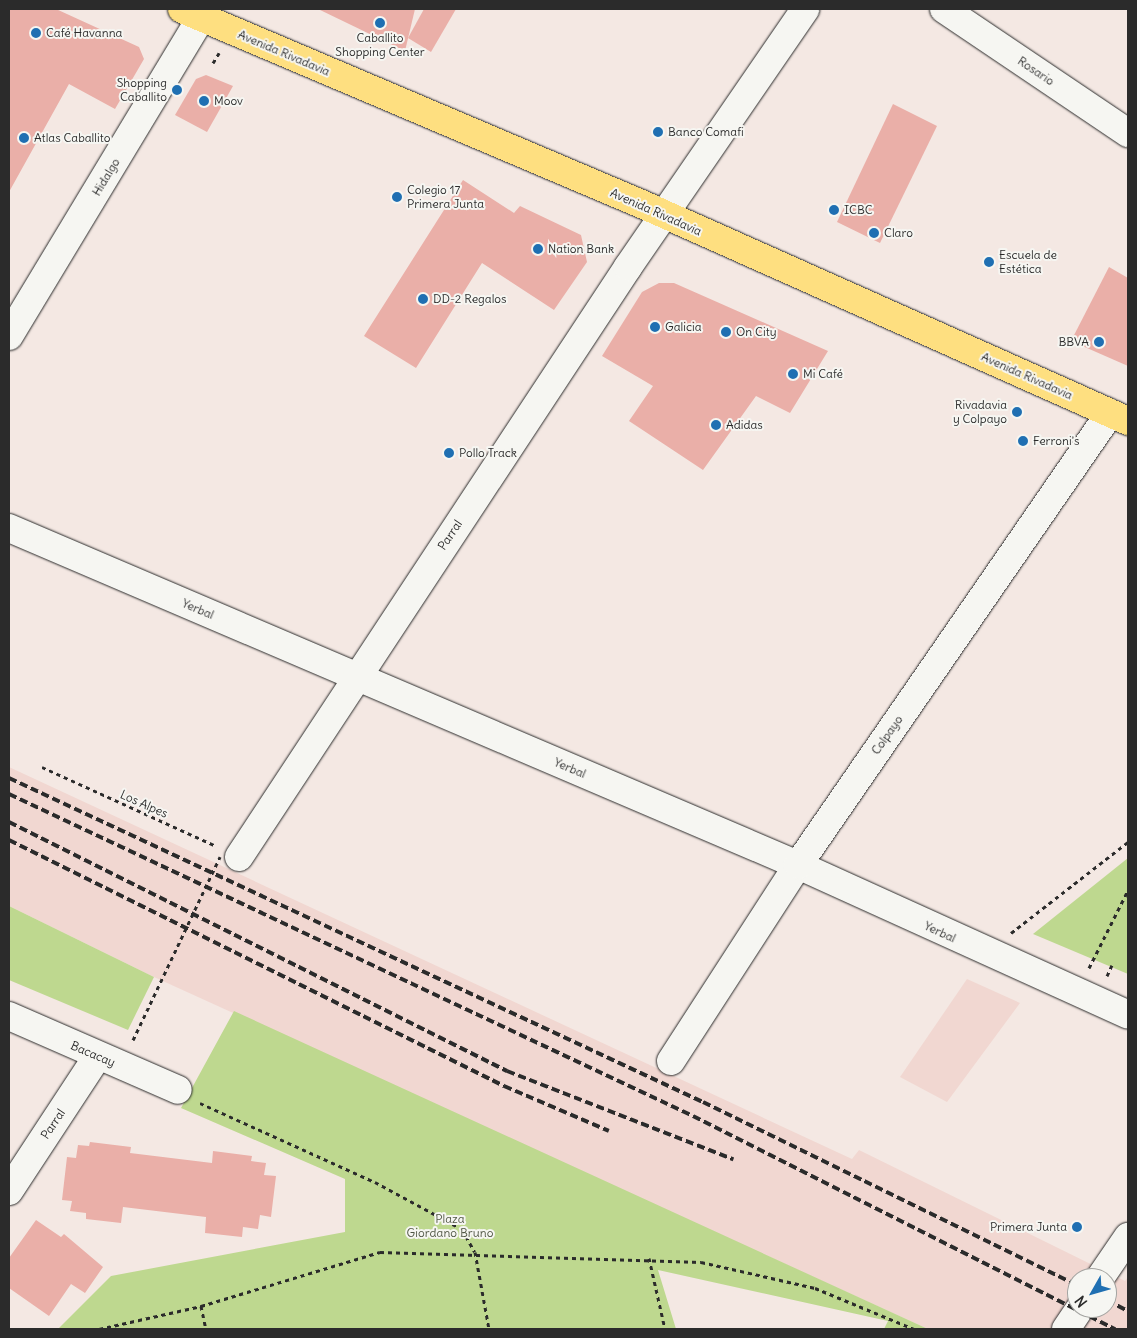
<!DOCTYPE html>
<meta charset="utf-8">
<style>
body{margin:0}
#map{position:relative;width:1137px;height:1338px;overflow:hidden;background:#f4e8e3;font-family:Delius,sans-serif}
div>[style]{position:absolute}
.built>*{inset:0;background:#f1d7d1}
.green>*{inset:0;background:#bed88f}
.building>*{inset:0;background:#eaafa8}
.path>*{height:3px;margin-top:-1.5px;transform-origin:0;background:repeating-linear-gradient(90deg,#2b2b2b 0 4px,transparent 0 8px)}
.roads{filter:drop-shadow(0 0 1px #2b2b2b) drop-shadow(0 0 1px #2b2b2b)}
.minor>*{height:28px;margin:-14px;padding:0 14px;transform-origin:14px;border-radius:14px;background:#f6f6f2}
.major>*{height:28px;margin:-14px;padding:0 14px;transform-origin:14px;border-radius:14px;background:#fedf80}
.rail>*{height:4px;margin-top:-2px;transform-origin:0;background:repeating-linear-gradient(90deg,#2b2b2b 0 8px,transparent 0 12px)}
.path-bridge>*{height:3px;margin-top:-1.5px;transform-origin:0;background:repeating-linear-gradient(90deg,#2b2b2b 0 4px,transparent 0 8px)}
.dots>*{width:14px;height:14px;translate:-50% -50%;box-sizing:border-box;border:2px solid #f6f6f2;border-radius:50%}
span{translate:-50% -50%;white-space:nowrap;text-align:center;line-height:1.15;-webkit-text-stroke:4px #f6f6f2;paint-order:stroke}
.poi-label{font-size:12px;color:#2b2b2b}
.left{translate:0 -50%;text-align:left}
.right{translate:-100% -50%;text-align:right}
.street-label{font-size:12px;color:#2b2b2b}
.park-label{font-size:12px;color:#505644}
.frame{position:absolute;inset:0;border:10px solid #2b2b2b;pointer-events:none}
.north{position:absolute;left:1067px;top:1268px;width:50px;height:50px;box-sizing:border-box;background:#f6f6f2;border:1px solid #a5a5a2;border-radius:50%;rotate:232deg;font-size:14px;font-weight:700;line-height:20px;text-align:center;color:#2b2b2b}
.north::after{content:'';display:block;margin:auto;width:18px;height:22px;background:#1f6fb2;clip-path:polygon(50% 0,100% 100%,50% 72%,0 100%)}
</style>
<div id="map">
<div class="built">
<i style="clip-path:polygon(evenodd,9px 767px,852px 1159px,859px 1150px,1125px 1281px,1128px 1277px,1128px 1329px,928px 1329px,154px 977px,9px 906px,9px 767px,1077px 1278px,1107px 1278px,1107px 1308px,1077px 1308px,1077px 1278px)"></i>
<i style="clip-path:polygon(967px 979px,1020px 1003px,947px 1102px,900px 1077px)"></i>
</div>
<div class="green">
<i style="clip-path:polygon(1128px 858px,1128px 974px,1033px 934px)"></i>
<i style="clip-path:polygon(9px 906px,154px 977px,128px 1030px,9px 980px)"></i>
<i style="clip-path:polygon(234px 1011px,928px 1329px,884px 1329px,888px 1321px,658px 1270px,676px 1329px,58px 1329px,111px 1276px,345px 1232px,345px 1179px,181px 1108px)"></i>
</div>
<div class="building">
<i style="clip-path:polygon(9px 9px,56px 9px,139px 47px,144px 59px,115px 109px,69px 84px,9px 192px)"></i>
<i style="clip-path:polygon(318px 9px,415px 9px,405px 51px)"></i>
<i style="clip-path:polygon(424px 9px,456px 9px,431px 52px,408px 38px)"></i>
<i style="clip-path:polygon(206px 75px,233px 86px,207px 132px,175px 115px,196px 79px)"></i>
<i style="clip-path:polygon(893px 104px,937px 126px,880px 243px,837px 222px)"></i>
<i style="clip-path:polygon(463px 180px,514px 213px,520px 206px,581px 235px,587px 262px,554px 310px,482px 263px,416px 368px,364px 336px)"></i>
<i style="clip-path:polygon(1109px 267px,1128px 278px,1128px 366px,1071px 341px)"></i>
<i style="clip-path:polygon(659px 283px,674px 283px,828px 351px,790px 413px,756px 396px,703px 470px,629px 421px,653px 386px,602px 356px,642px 292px)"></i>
<i style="clip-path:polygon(90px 1142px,131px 1147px,130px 1153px,212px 1163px,213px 1151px,252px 1156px,251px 1161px,266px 1163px,264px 1175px,276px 1176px,271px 1217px,260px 1215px,258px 1229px,243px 1227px,242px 1237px,205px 1233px,206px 1217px,123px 1207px,121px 1223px,86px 1219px,86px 1213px,70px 1211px,72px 1201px,62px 1200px,67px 1157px,76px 1158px,78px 1145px,89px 1146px)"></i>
<i style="clip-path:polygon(36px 1220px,61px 1237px,64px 1234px,103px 1267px,85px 1293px,71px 1284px,49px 1316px,9px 1288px,9px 1258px)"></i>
</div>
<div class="path">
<i style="left:213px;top:63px;width:12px;rotate:-59deg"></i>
<i style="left:42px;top:767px;width:191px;rotate:24.4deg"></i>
<i style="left:1011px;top:933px;width:148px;rotate:-37.9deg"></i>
<i style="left:1089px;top:968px;width:87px;rotate:-63.4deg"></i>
<i style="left:1107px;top:976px;width:12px;rotate:-66deg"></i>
<i style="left:200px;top:1103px;width:192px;rotate:24.3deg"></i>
<i style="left:375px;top:1182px;width:99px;rotate:28.4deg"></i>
<i style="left:462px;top:1229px;width:26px;rotate:61deg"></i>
<i style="left:475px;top:1252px;width:78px;rotate:79.7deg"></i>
<i style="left:649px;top:1258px;width:73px;rotate:77.3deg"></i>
<i style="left:201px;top:1306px;width:24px;rotate:78deg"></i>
<i style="left:99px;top:1329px;width:105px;rotate:-12.7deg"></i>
<i style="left:201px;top:1306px;width:187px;rotate:-16.8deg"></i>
<i style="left:380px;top:1252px;width:321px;rotate:1.8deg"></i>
<i style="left:701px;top:1262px;width:117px;rotate:12.8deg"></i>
<i style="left:815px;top:1288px;width:107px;rotate:22.5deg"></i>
</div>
<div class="roads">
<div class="minor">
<i style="left:944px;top:9px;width:222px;rotate:34deg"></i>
<i style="left:9px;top:336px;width:382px;rotate:-58.9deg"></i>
<i style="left:9px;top:528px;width:858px;rotate:23.13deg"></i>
<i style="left:798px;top:865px;width:362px;rotate:24.4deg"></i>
<i style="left:239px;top:857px;width:707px;rotate:-56.6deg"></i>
<i style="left:628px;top:267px;width:313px;rotate:-55.5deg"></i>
<i style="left:9px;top:1016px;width:184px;rotate:23.6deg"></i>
<i style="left:671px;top:1061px;width:234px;rotate:-57.1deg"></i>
<i style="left:798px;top:865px;width:549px;rotate:-55.38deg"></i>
<i style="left:9px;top:1191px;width:160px;rotate:-56.7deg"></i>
<i style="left:1100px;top:1278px;width:50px;rotate:-55.7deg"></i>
<i style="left:1066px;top:1329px;width:25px;rotate:-56deg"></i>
</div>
<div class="major">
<i style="left:182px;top:9px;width:494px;rotate:23deg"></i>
<i style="left:637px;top:202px;width:538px;rotate:24.04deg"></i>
</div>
</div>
<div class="rail">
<i style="left:9px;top:778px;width:766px;rotate:25.03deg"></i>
<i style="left:703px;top:1102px;width:416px;rotate:26.1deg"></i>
<i style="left:9px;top:794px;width:756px;rotate:25.21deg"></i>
<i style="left:693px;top:1116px;width:473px;rotate:26.8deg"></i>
<i style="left:9px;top:822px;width:557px;rotate:26.57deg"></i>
<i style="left:507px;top:1071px;width:243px;rotate:21.3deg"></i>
<i style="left:9px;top:840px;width:553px;rotate:26.43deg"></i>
<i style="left:504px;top:1086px;width:114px;rotate:23.2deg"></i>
<i style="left:1107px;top:1300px;width:24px;rotate:28deg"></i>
</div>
<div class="path-bridge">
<i style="left:133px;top:1040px;width:203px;rotate:-64.6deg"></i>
</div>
<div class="dots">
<i style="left:380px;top:23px;background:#1f6fb2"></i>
<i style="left:36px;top:33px;background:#1f6fb2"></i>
<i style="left:177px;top:90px;background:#1f6fb2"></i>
<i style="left:204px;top:101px;background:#1f6fb2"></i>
<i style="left:658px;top:132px;background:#1f6fb2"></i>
<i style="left:24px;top:138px;background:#1f6fb2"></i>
<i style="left:397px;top:197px;background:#1f6fb2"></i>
<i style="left:834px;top:210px;background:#1f6fb2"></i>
<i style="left:874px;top:233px;background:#1f6fb2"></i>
<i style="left:538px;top:249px;background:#1f6fb2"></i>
<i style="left:989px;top:262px;background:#1f6fb2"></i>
<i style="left:423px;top:299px;background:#1f6fb2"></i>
<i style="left:655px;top:327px;background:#1f6fb2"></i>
<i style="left:726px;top:332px;background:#1f6fb2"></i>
<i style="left:1099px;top:342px;background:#1f6fb2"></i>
<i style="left:793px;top:374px;background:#1f6fb2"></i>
<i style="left:1017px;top:412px;background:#1f6fb2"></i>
<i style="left:716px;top:425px;background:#1f6fb2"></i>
<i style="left:1023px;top:441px;background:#1f6fb2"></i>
<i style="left:449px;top:453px;background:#1f6fb2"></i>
<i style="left:1077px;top:1227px;background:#1f6fb2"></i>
</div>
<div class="poi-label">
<span class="left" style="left:46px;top:33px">Café Havanna</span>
<span style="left:380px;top:45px">Caballito<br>Shopping Center</span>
<span class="right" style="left:167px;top:90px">Shopping<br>Caballito</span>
<span class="left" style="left:214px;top:101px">Moov</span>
<span class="left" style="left:668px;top:132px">Banco Comafi</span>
<span class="left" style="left:34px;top:138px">Atlas Caballito</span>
<span class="left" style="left:407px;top:197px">Colegio 17<br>Primera Junta</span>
<span class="left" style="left:844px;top:210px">ICBC</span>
<span class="left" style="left:884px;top:233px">Claro</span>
<span class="left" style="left:548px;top:249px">Nation Bank</span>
<span class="left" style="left:999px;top:262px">Escuela de<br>Estética</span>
<span class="left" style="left:433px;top:299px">DD-2 Regalos</span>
<span class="left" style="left:665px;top:327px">Galicia</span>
<span class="left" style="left:736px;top:332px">On City</span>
<span class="right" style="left:1089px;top:342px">BBVA</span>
<span class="left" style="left:803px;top:374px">Mi Café</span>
<span class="right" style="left:1007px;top:412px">Rivadavia<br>y Colpayo</span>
<span class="left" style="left:726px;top:425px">Adidas</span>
<span class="left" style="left:1033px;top:441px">Ferroni's</span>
<span class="left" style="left:459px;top:453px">Pollo Track</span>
<span class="right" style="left:1067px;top:1227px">Primera Junta</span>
</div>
<div class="street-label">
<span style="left:284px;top:53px;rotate:23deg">Avenida Rivadavia</span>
<span style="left:1036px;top:71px;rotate:34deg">Rosario</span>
<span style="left:106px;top:177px;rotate:-59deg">Hidalgo</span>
<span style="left:656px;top:212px;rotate:24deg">Avenida Rivadavia</span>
<span style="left:1027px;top:376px;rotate:24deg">Avenida Rivadavia</span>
<span style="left:450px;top:535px;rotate:-56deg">Parral</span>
<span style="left:198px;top:609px;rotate:23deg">Yerbal</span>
<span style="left:887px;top:735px;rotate:-55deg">Colpayo</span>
<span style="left:570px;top:768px;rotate:23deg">Yerbal</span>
<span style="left:144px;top:804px;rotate:24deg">Los Alpes</span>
<span style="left:940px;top:932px;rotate:25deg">Yerbal</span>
<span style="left:93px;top:1054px;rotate:23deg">Bacacay</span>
<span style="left:53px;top:1124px;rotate:-56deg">Parral</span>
</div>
<div class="park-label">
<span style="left:450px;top:1226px">Plaza<br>Giordano Bruno</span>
</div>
<div class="frame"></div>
<div class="north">N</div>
</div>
